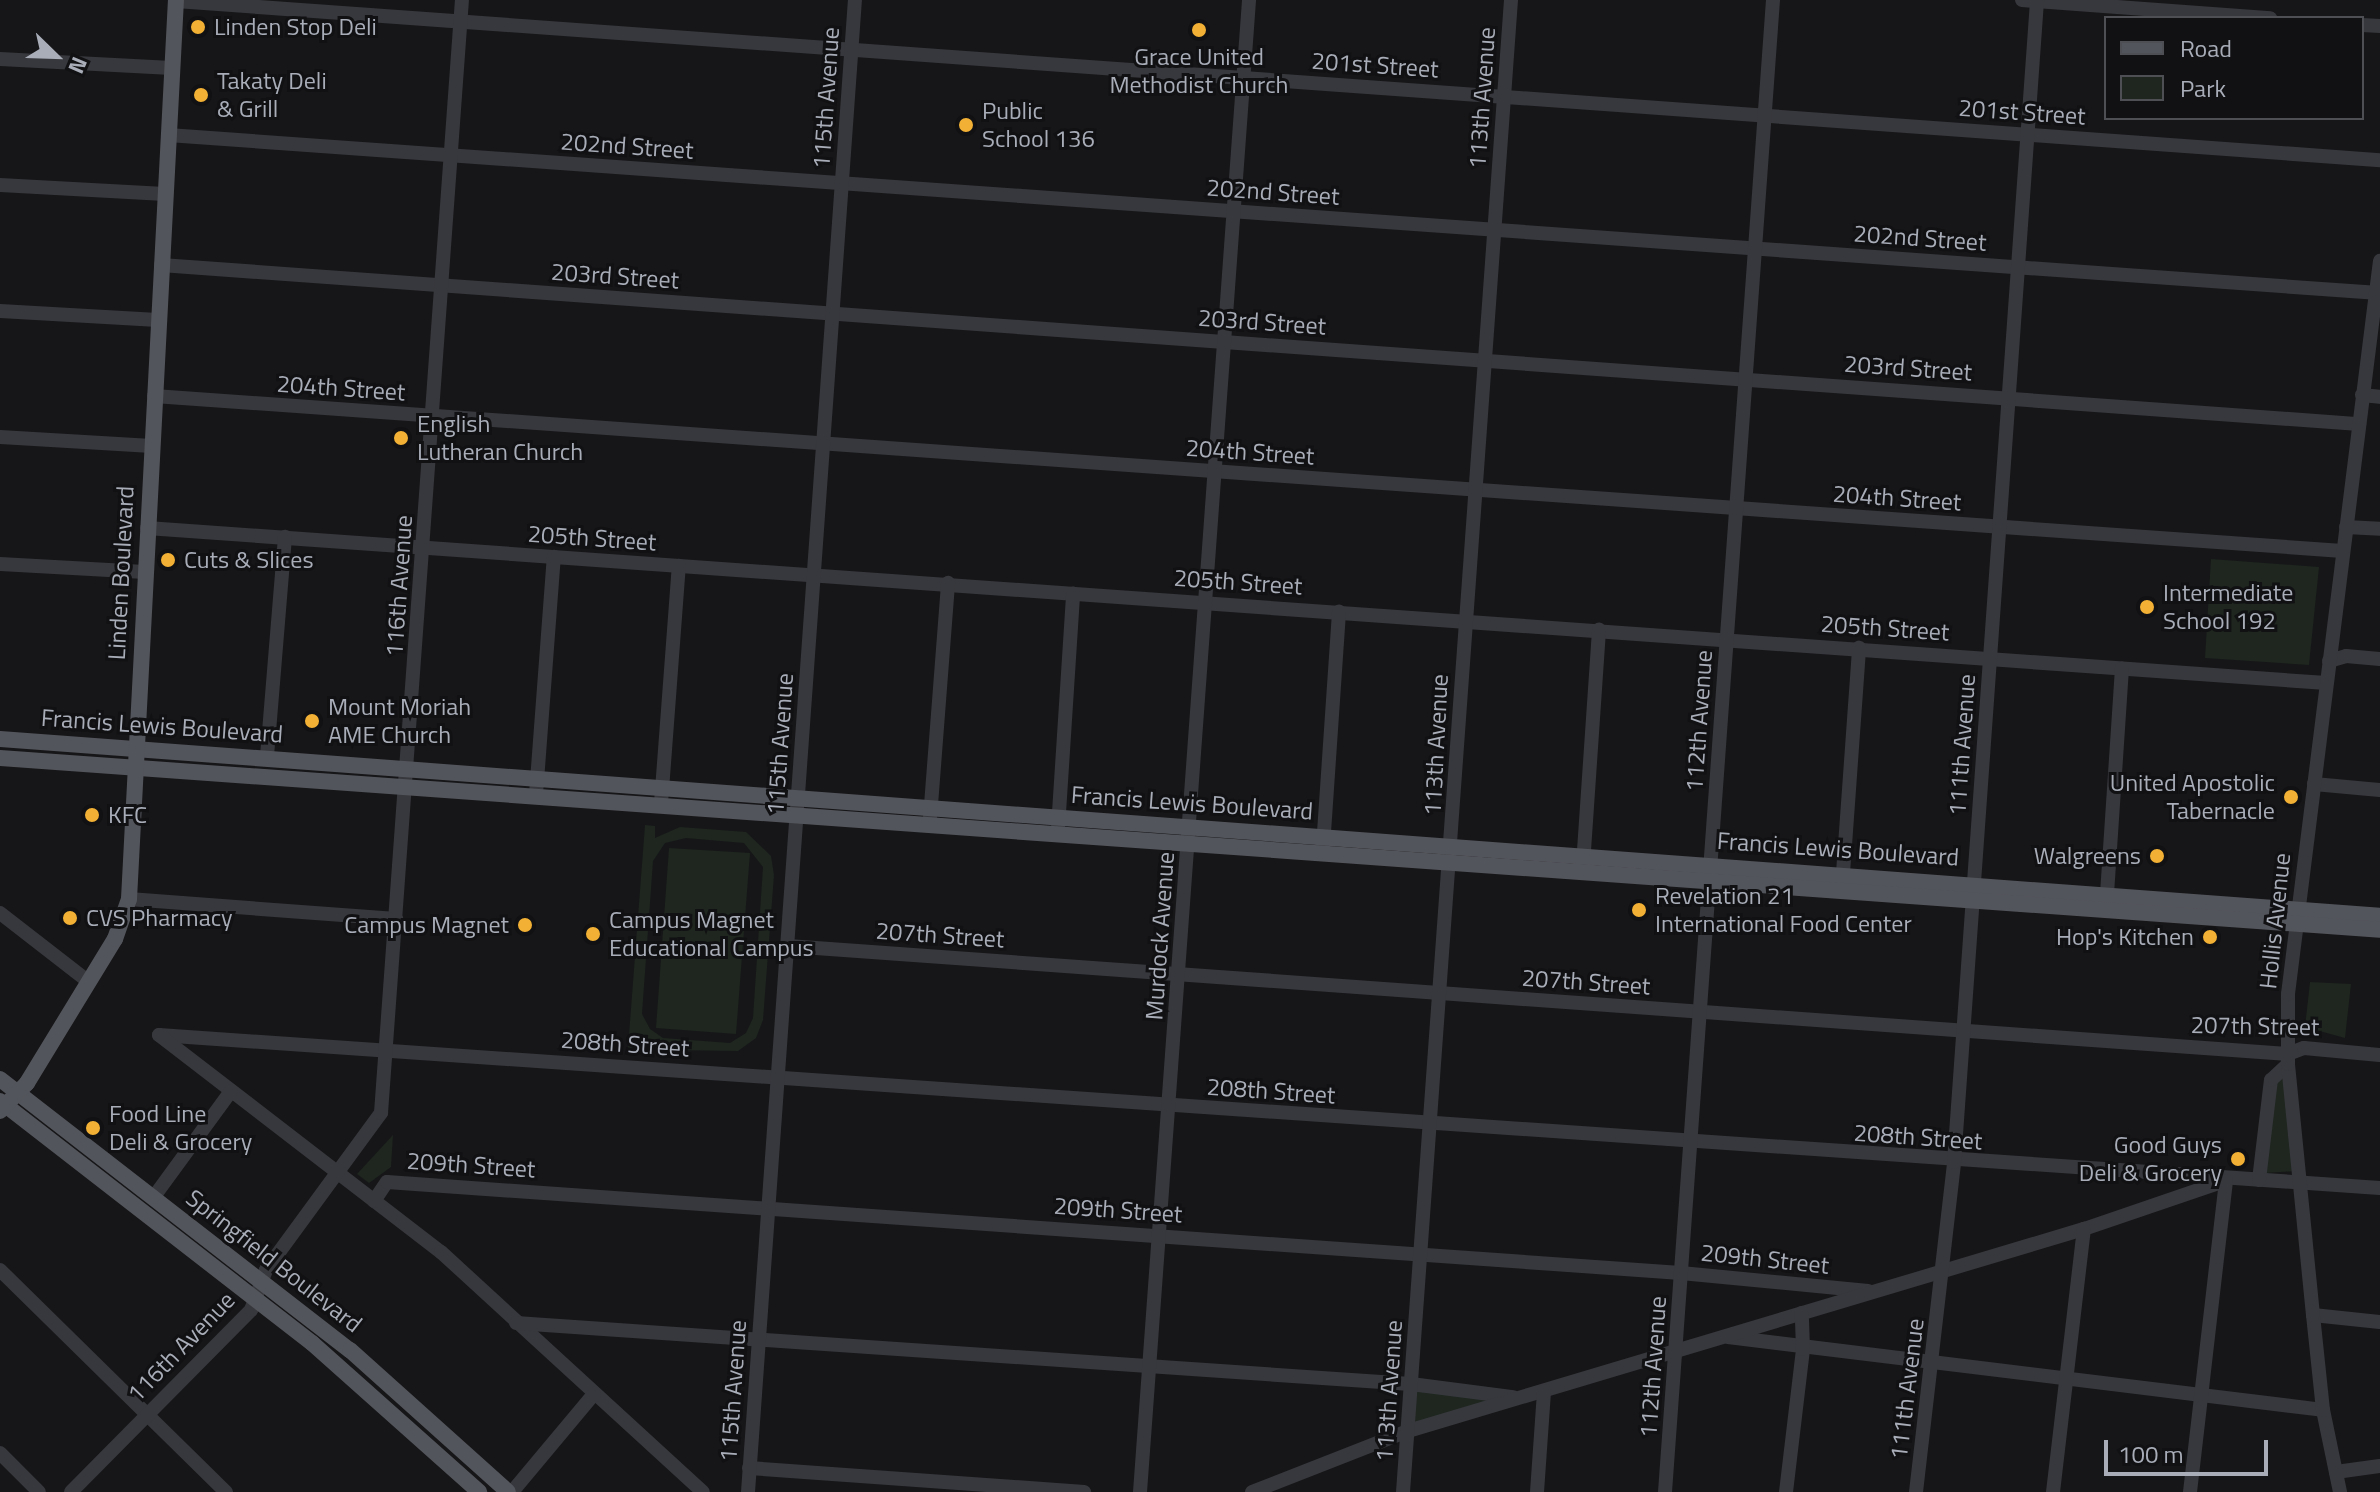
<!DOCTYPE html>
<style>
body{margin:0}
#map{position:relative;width:2380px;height:1492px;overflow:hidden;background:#161618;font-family:"Titillium Web",sans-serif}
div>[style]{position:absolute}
.green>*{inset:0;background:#1e261f}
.minor>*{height:14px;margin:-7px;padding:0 7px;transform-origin:7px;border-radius:7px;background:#37383d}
.major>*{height:16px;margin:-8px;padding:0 8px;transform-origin:8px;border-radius:8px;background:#53555c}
.dots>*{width:22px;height:22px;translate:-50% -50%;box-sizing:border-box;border:4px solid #111113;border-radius:50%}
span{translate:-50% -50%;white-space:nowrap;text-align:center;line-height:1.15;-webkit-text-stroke:6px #111113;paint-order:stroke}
.poi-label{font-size:24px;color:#a8adb8}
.left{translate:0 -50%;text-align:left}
.right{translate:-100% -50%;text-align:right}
.street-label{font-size:24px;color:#a8adb8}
.legend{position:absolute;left:2104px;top:16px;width:260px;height:104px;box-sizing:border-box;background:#111113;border:2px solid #4d4f55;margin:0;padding:10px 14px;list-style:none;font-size:24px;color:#a8adb8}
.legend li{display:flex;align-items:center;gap:16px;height:40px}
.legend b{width:40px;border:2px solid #4d4f55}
.north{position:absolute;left:16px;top:16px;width:80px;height:80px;-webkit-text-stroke:6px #111113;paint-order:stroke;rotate:113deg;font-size:22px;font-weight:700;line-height:32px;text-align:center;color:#a8adb8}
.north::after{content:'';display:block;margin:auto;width:28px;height:36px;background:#a8adb8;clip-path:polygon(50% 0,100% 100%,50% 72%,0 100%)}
.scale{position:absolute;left:2104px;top:1440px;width:164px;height:36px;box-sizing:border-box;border:4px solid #a8adb8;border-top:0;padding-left:10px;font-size:24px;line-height:28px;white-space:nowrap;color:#a8adb8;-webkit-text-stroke:6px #111113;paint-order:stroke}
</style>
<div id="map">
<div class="green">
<i style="clip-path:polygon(2211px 559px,2319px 567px,2309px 665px,2205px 658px)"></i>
<i style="clip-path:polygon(evenodd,645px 825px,655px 826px,655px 838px,680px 827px,746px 832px,771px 856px,774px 875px,763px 1020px,756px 1038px,738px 1051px,667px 1050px,640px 1035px,639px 1048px,628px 1048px,645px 825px,686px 838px,744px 843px,763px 867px,753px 1018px,746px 1033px,730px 1043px,663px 1038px,650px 1029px,642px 1014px,653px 861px,665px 843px,686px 838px)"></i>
<i style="clip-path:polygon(669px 848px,750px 853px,736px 1034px,656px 1028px)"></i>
<i style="clip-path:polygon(2310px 982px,2351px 984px,2345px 1038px,2305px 1027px)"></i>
<i style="clip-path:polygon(2282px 1074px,2296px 1171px,2265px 1173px,2276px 1083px)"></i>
<i style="clip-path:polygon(393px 1135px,391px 1167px,369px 1183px,357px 1174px)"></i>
<i style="clip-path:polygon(1413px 1388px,1498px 1399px,1410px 1428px)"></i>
</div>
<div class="minor">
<i style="left:2022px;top:0;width:249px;rotate:4.2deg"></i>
<i style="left:176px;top:1px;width:2210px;rotate:4.13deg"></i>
<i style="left:2362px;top:25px;width:18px;rotate:3deg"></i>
<i style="left:0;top:59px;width:172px;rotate:3deg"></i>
<i style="left:168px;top:135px;width:2213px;rotate:4.09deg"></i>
<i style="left:0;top:185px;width:165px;rotate:3.1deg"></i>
<i style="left:161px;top:265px;width:2204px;rotate:4.14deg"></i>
<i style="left:0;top:311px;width:158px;rotate:3.3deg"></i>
<i style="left:2362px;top:395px;width:18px;rotate:6deg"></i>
<i style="left:154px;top:396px;width:2194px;rotate:4.05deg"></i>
<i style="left:0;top:437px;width:152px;rotate:3.4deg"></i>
<i style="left:2346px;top:527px;width:34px;rotate:3deg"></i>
<i style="left:147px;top:528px;width:2185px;rotate:4.07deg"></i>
<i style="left:0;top:564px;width:145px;rotate:3.2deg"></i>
<i style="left:2329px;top:661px;width:18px;rotate:-16deg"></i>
<i style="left:2346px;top:656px;width:34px;rotate:5deg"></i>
<i style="left:267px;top:756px;width:220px;rotate:-85.3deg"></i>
<i style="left:2314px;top:784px;width:66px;rotate:5.2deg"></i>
<i style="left:536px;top:794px;width:238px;rotate:-85.7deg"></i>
<i style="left:661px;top:803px;width:238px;rotate:-85.7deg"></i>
<i style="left:930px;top:818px;width:236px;rotate:-85.6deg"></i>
<i style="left:1058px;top:828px;width:235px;rotate:-86.3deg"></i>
<i style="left:1323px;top:847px;width:236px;rotate:-86.1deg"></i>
<i style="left:1583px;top:865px;width:236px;rotate:-86.1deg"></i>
<i style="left:1842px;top:887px;width:240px;rotate:-85.9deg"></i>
<i style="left:2107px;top:894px;width:226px;rotate:-86.2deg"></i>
<i style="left:129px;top:899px;width:268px;rotate:4.3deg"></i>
<i style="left:0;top:913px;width:113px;rotate:37.8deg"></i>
<i style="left:788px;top:946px;width:1504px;rotate:4.12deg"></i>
<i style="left:2288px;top:1054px;width:17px;rotate:-21deg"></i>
<i style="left:2304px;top:1048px;width:76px;rotate:5.3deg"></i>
<i style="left:159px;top:1035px;width:2226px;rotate:3.94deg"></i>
<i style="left:159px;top:1035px;width:356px;rotate:37.6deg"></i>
<i style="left:441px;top:1252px;width:355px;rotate:42.5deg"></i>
<i style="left:2259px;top:1180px;width:101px;rotate:-83.2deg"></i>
<i style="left:2271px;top:1080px;width:23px;rotate:-43deg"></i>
<i style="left:153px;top:1198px;width:132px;rotate:-53.9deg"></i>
<i style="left:374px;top:1201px;width:23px;rotate:-56deg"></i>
<i style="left:387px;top:1182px;width:1297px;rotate:4.02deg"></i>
<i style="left:1681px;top:1273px;width:188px;rotate:5.5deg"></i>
<i style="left:0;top:1270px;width:317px;rotate:44.5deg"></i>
<i style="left:2313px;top:1315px;width:67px;rotate:6deg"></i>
<i style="left:516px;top:1323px;width:897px;rotate:3.9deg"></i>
<i style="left:1411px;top:1384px;width:103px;rotate:7.3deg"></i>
<i style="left:1728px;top:1337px;width:599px;rotate:6.99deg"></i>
<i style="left:0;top:1453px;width:55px;rotate:45deg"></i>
<i style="left:749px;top:1468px;width:336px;rotate:4.1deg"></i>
<i style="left:2336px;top:1472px;width:44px;rotate:-7.8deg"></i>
<i style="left:71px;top:1492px;width:256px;rotate:-45.3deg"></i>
<i style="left:251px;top:1310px;width:43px;rotate:-69.4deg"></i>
<i style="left:266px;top:1270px;width:195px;rotate:-53.8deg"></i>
<i style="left:381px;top:1113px;width:1116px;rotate:-85.84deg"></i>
<i style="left:512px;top:1492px;width:128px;rotate:-50.1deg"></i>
<i style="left:748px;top:1492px;width:1496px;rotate:-85.9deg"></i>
<i style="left:1140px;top:1492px;width:1496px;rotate:-85.82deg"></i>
<i style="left:1252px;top:1492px;width:168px;rotate:-21.4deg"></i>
<i style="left:1408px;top:1431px;width:706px;rotate:-16.64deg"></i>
<i style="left:2084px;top:1229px;width:142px;rotate:-18.9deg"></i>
<i style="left:1403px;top:1492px;width:1496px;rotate:-85.86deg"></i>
<i style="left:1537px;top:1492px;width:101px;rotate:-86deg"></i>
<i style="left:1665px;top:1492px;width:1496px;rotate:-85.86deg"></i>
<i style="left:1786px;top:1492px;width:144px;rotate:-83.2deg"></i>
<i style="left:1803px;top:1349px;width:36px;rotate:-92deg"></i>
<i style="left:1916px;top:1492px;width:332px;rotate:-83.4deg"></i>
<i style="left:1954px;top:1162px;width:1165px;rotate:-85.91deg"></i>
<i style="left:2053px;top:1492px;width:265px;rotate:-83.3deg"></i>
<i style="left:2190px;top:1492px;width:313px;rotate:-83.4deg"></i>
<i style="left:2340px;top:1492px;width:84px;rotate:-101.7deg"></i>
<i style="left:2323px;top:1410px;width:96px;rotate:-96deg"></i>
<i style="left:2313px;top:1315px;width:252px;rotate:-95.7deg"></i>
<i style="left:2288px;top:1064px;width:70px;rotate:-90deg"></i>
<i style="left:2288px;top:994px;width:739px;rotate:-82.85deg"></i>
</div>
<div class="major">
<i style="left:0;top:739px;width:2387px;rotate:4.25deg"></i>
<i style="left:0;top:758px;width:2386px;rotate:4.13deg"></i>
<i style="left:0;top:1079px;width:443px;rotate:37.8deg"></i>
<i style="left:350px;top:1350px;width:212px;rotate:41.9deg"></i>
<i style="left:0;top:1101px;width:395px;rotate:37.8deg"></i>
<i style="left:312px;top:1343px;width:224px;rotate:41.7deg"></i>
<i style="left:0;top:1111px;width:39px;rotate:-46deg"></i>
<i style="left:27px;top:1083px;width:169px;rotate:-58.6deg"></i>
<i style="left:115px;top:939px;width:42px;rotate:-70.7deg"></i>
<i style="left:129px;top:899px;width:900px;rotate:-87.01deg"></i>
</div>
<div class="dots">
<i style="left:198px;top:27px;background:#f2b134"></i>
<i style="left:1199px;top:30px;background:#f2b134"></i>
<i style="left:201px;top:95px;background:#f2b134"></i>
<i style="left:966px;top:125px;background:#f2b134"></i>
<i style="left:401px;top:438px;background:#f2b134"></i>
<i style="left:168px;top:560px;background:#f2b134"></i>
<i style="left:2147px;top:607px;background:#f2b134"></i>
<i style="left:312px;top:721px;background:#f2b134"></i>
<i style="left:2291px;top:797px;background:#f2b134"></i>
<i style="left:92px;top:815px;background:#f2b134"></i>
<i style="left:2157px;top:856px;background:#f2b134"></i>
<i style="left:1639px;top:910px;background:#f2b134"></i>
<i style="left:70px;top:918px;background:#f2b134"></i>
<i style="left:525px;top:925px;background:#f2b134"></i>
<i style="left:593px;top:934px;background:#f2b134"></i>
<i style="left:2210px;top:937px;background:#f2b134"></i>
<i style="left:93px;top:1128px;background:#f2b134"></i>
<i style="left:2238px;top:1159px;background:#f2b134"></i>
</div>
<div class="poi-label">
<span class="left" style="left:214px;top:27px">Linden Stop Deli</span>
<span style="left:1199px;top:71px">Grace United<br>Methodist Church</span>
<span class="left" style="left:217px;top:95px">Takaty Deli<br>&amp; Grill</span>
<span class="left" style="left:982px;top:125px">Public<br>School 136</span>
<span class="left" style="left:417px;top:438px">English<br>Lutheran Church</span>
<span class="left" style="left:184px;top:560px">Cuts &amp; Slices</span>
<span class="left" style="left:2163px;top:607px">Intermediate<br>School 192</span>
<span class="left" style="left:328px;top:721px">Mount Moriah<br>AME Church</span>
<span class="right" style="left:2275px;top:797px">United Apostolic<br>Tabernacle</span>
<span class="left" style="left:108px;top:815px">KFC</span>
<span class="right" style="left:2141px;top:856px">Walgreens</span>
<span class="left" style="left:1655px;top:910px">Revelation 21<br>International Food Center</span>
<span class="left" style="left:86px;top:918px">CVS Pharmacy</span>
<span class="left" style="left:609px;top:934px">Campus Magnet<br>Educational Campus</span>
<span class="right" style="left:509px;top:925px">Campus Magnet</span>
<span class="right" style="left:2194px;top:937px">Hop's Kitchen</span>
<span class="left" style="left:109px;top:1128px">Food Line<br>Deli &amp; Grocery</span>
<span class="right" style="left:2222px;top:1159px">Good Guys<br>Deli &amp; Grocery</span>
</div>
<div class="street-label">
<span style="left:1375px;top:65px;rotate:4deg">201st Street</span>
<span style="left:826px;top:98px;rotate:-86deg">115th Avenue</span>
<span style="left:1482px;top:98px;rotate:-86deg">113th Avenue</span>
<span style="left:2022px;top:112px;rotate:4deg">201st Street</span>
<span style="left:627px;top:146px;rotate:4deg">202nd Street</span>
<span style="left:1273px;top:192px;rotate:4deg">202nd Street</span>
<span style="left:1920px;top:238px;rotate:4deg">202nd Street</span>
<span style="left:615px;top:276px;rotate:4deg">203rd Street</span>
<span style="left:1262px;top:322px;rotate:4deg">203rd Street</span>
<span style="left:1908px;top:368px;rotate:4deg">203rd Street</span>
<span style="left:341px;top:388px;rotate:4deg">204th Street</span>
<span style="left:1250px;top:452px;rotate:4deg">204th Street</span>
<span style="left:1897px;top:498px;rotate:4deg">204th Street</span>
<span style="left:592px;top:538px;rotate:4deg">205th Street</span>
<span style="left:121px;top:573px;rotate:-87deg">Linden Boulevard</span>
<span style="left:1238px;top:582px;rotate:4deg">205th Street</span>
<span style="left:399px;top:586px;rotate:-86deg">116th Avenue</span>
<span style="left:1885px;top:628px;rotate:4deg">205th Street</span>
<span style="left:1699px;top:721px;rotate:-86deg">112th Avenue</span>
<span style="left:162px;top:726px;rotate:4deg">Francis Lewis Boulevard</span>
<span style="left:780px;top:744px;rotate:-86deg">115th Avenue</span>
<span style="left:1436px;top:745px;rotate:-87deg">113th Avenue</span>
<span style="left:1962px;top:745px;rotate:-86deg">111th Avenue</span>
<span style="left:1192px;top:803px;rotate:4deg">Francis Lewis Boulevard</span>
<span style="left:1838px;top:849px;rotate:4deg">Francis Lewis Boulevard</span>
<span style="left:2275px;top:921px;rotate:-84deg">Hollis Avenue</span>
<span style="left:940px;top:935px;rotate:4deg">207th Street</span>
<span style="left:1160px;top:936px;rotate:-86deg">Murdock Avenue</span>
<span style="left:1586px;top:982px;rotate:4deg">207th Street</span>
<span style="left:2255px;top:1026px;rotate:1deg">207th Street</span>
<span style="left:625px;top:1044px;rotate:4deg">208th Street</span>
<span style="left:1271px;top:1091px;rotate:4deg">208th Street</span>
<span style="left:1918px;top:1137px;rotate:4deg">208th Street</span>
<span style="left:471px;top:1165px;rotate:4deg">209th Street</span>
<span style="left:1118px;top:1210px;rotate:4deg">209th Street</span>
<span style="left:1765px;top:1259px;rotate:6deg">209th Street</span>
<span style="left:274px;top:1261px;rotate:38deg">Springfield Boulevard</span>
<span style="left:181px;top:1347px;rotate:-46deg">116th Avenue</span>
<span style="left:1653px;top:1367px;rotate:-86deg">112th Avenue</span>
<span style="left:1907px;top:1389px;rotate:-83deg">111th Avenue</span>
<span style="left:733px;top:1391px;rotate:-86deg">115th Avenue</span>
<span style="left:1389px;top:1391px;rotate:-86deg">113th Avenue</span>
</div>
<ul class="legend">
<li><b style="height:10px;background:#53555c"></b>Road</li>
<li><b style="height:22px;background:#1e261f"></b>Park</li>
</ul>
<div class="north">N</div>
<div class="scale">100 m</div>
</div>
